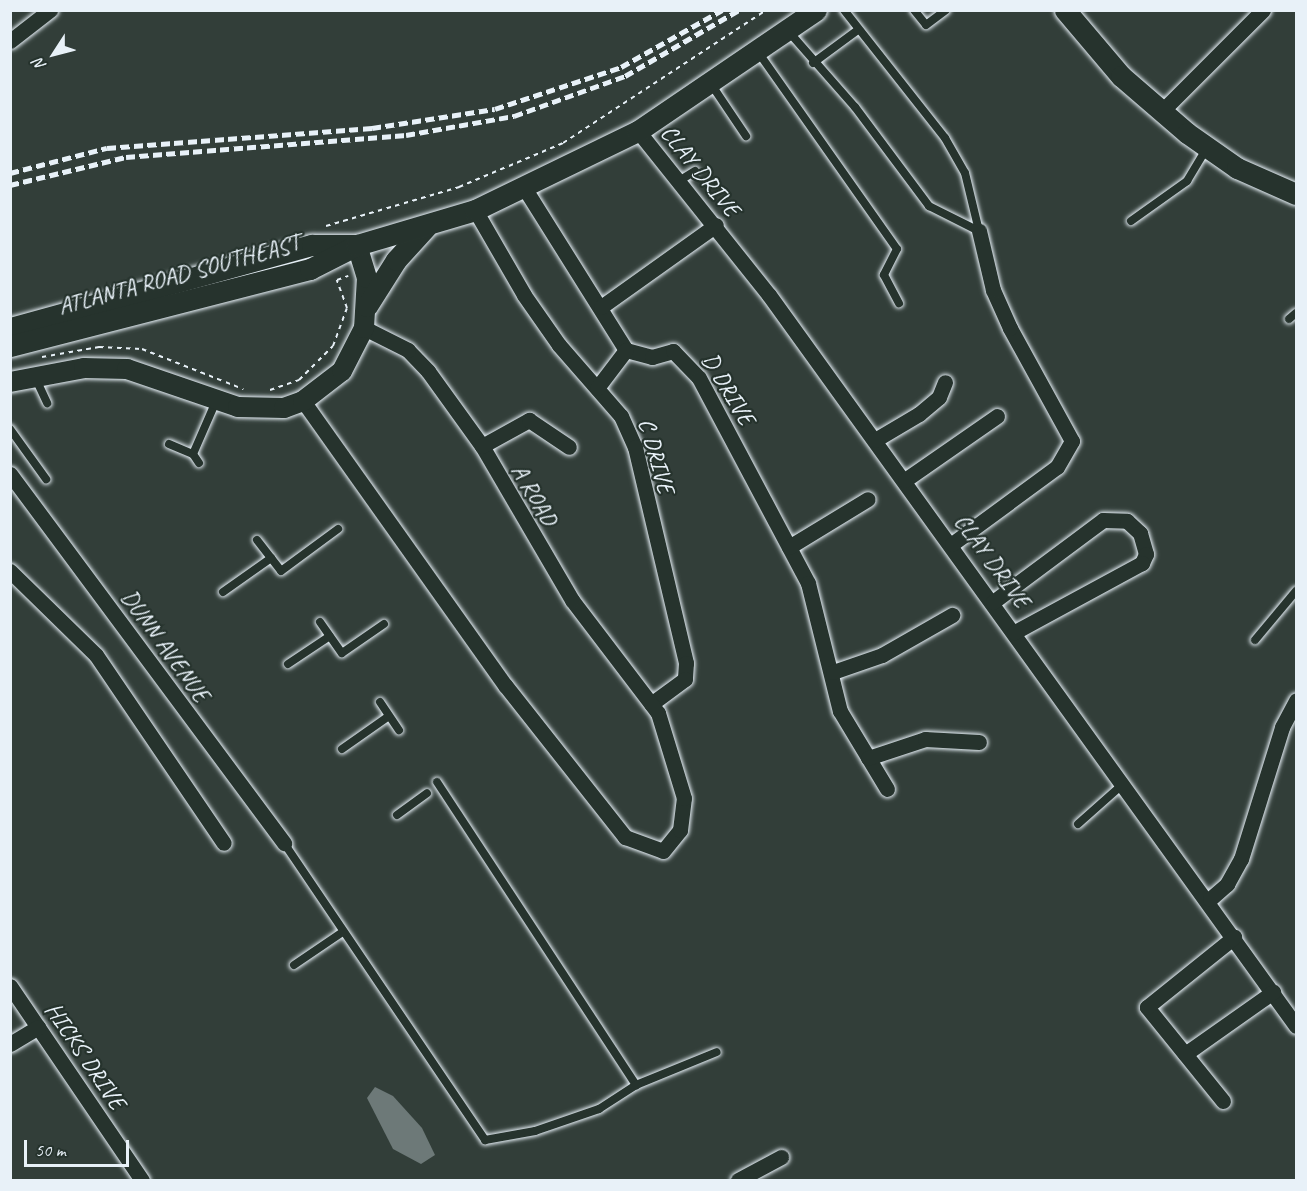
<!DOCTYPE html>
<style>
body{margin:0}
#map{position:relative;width:1307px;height:1191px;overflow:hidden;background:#323e39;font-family:Caveat,sans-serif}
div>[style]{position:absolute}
.water>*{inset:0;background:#6d7978}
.path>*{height:2px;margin-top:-1px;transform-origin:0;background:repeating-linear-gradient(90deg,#e8f1f8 0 4.5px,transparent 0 9px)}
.roads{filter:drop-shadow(0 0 2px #e8f1f8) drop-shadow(0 0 2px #e8f1f8)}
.service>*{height:8px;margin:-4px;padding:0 4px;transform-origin:4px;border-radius:4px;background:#26332d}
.minor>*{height:15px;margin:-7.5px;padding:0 7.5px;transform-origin:7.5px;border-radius:7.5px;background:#26332d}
.tertiary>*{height:20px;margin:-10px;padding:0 10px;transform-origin:10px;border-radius:10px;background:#26332d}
.secondary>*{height:21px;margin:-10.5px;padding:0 10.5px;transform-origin:10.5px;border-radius:10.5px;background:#26332d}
.rail>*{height:4.5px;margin-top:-2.25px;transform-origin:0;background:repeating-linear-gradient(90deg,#e8f1f8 0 9px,transparent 0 13.5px)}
span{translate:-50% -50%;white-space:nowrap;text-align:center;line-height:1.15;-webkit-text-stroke:4.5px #26332d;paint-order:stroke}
.street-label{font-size:24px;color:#e8f1f8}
.frame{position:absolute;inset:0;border:12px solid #e8f1f8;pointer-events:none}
.north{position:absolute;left:24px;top:24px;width:60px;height:60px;-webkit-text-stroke:4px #26332d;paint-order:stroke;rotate:234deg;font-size:16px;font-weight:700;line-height:24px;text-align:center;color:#e8f1f8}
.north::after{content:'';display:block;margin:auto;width:21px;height:27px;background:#e8f1f8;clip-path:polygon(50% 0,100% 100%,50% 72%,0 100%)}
.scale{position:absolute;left:24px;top:1140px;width:105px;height:27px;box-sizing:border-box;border:3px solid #e8f1f8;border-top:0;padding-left:8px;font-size:18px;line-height:21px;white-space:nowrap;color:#e8f1f8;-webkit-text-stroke:4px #26332d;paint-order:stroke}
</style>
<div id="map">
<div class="water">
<i style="clip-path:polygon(375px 1087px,393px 1096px,422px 1128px,435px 1155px,421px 1164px,393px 1149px,367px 1098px)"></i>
</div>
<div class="path">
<i style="left:326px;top:226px;width:139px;rotate:-16.3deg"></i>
<i style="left:459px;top:187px;width:113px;rotate:-22.9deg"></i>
<i style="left:563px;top:143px;width:243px;rotate:-33.2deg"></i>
<i style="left:42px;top:357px;width:58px;rotate:-10deg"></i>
<i style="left:99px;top:347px;width:43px;rotate:2.7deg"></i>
<i style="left:142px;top:349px;width:109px;rotate:21.6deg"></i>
<i style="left:270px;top:390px;width:31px;rotate:-19deg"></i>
<i style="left:299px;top:380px;width:48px;rotate:-45deg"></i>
<i style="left:333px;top:346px;width:40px;rotate:-69.8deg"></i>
<i style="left:347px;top:308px;width:30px;rotate:-110deg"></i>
<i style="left:337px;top:280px;width:12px;rotate:-20deg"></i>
</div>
<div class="roads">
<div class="service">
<i style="left:844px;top:10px;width:163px;rotate:51.7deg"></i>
<i style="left:945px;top:138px;width:40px;rotate:60.3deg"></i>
<i style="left:965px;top:173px;width:60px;rotate:76.4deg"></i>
<i style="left:914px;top:10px;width:19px;rotate:51deg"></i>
<i style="left:926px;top:25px;width:25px;rotate:-37deg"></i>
<i style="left:789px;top:32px;width:100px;rotate:48.7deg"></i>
<i style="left:855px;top:107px;width:124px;rotate:53.2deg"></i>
<i style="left:929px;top:206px;width:56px;rotate:26.6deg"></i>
<i style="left:758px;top:52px;width:241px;rotate:54.8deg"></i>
<i style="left:897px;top:249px;width:29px;rotate:117deg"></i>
<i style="left:884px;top:275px;width:32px;rotate:62deg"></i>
<i style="left:813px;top:63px;width:56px;rotate:-36.3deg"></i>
<i style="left:711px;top:84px;width:63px;rotate:56.1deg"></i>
<i style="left:679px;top:181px;width:19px;rotate:-32deg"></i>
<i style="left:1131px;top:221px;width:69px;rotate:-35.5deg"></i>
<i style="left:1187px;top:181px;width:37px;rotate:-59deg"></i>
<i style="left:1289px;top:319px;width:9px;rotate:-41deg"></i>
<i style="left:35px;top:377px;width:29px;rotate:65deg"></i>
<i style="left:10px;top:429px;width:62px;rotate:54.2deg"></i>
<i style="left:169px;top:444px;width:26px;rotate:23deg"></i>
<i style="left:199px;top:463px;width:11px;rotate:-124deg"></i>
<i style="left:193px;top:454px;width:58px;rotate:-66.5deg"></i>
<i style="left:257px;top:540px;width:39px;rotate:52deg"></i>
<i style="left:281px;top:571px;width:71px;rotate:-36.4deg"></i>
<i style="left:223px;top:592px;width:59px;rotate:-35.3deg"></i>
<i style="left:320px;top:622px;width:38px;rotate:55deg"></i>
<i style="left:342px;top:653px;width:51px;rotate:-34.6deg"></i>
<i style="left:1255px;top:640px;width:64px;rotate:-50.1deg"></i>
<i style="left:288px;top:664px;width:50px;rotate:-33.7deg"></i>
<i style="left:380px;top:702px;width:34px;rotate:56deg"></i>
<i style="left:342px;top:749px;width:57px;rotate:-35.1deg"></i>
<i style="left:437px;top:782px;width:363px;rotate:56.7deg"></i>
<i style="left:397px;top:815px;width:37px;rotate:-36deg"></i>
<i style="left:1078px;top:824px;width:60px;rotate:-41.6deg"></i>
<i style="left:284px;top:843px;width:359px;rotate:55.9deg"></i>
<i style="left:485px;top:1140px;width:51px;rotate:-10.2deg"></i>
<i style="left:535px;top:1131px;width:68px;rotate:-19deg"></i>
<i style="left:599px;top:1109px;width:44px;rotate:-33deg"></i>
<i style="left:636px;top:1085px;width:87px;rotate:-22.2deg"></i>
<i style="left:294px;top:965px;width:57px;rotate:-34.2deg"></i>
</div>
<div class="minor">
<i style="left:10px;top:41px;width:51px;rotate:-37.8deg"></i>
<i style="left:1162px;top:111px;width:143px;rotate:-45deg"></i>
<i style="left:638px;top:131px;width:210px;rotate:51.4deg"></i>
<i style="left:769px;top:295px;width:901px;rotate:54.21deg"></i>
<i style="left:525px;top:189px;width:190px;rotate:57.9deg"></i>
<i style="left:626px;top:350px;width:27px;rotate:15deg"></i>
<i style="left:652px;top:357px;width:22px;rotate:-16deg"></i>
<i style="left:673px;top:351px;width:37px;rotate:46deg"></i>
<i style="left:699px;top:378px;width:232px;rotate:62deg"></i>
<i style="left:808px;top:583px;width:132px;rotate:76deg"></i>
<i style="left:840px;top:711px;width:91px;rotate:58.9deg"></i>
<i style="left:475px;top:210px;width:98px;rotate:60deg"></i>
<i style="left:524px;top:295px;width:61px;rotate:55deg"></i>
<i style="left:559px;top:345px;width:94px;rotate:48.9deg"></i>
<i style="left:621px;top:416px;width:34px;rotate:66deg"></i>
<i style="left:635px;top:447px;width:222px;rotate:76.7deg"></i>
<i style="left:686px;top:663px;width:16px;rotate:94deg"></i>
<i style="left:685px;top:679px;width:42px;rotate:143.7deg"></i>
<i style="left:601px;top:307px;width:141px;rotate:-35.5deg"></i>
<i style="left:597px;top:388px;width:48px;rotate:-52.7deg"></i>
<i style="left:303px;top:401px;width:349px;rotate:54.6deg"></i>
<i style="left:505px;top:685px;width:194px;rotate:51.7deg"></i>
<i style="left:625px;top:837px;width:40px;rotate:20.2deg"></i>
<i style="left:663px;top:851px;width:27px;rotate:-51deg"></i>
<i style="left:680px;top:830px;width:32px;rotate:-83deg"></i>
<i style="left:684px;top:798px;width:89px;rotate:-107deg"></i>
<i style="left:658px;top:713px;width:142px;rotate:-127.3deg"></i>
<i style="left:572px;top:600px;width:178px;rotate:-120.3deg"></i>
<i style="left:482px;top:446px;width:92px;rotate:-125.8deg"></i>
<i style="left:428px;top:371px;width:29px;rotate:-134deg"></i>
<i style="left:408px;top:350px;width:49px;rotate:-153.4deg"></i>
<i style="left:875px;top:440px;width:51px;rotate:-30.6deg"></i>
<i style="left:919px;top:414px;width:26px;rotate:-40deg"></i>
<i style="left:939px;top:397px;width:16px;rotate:-68deg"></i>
<i style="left:482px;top:446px;width:54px;rotate:-29deg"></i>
<i style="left:529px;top:420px;width:48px;rotate:34deg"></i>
<i style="left:10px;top:474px;width:460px;rotate:53.4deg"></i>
<i style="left:905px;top:480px;width:112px;rotate:-34.8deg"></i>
<i style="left:952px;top:544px;width:130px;rotate:-36.3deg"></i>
<i style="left:1057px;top:467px;width:30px;rotate:-60deg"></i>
<i style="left:1072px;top:441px;width:129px;rotate:-118.8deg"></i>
<i style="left:1010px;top:328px;width:42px;rotate:-114.1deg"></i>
<i style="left:993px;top:290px;width:61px;rotate:-103.3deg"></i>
<i style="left:789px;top:547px;width:92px;rotate:-31.3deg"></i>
<i style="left:10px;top:571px;width:120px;rotate:44.3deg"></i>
<i style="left:96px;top:655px;width:227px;rotate:55.8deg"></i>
<i style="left:993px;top:602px;width:137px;rotate:-36.7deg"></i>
<i style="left:1103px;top:520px;width:24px;rotate:2deg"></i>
<i style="left:1127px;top:521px;width:18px;rotate:43deg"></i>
<i style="left:1140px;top:533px;width:22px;rotate:74deg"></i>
<i style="left:1146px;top:554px;width:10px;rotate:114deg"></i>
<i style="left:1142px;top:563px;width:145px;rotate:151.5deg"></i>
<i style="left:833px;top:672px;width:52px;rotate:-19.1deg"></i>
<i style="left:882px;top:655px;width:81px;rotate:-29.7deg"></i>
<i style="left:868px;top:758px;width:60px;rotate:-18.4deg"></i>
<i style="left:925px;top:739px;width:54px;rotate:3.2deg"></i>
<i style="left:1210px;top:899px;width:23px;rotate:-41deg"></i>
<i style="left:1227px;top:884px;width:29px;rotate:-61deg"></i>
<i style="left:1241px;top:859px;width:138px;rotate:-72.7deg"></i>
<i style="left:1282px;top:727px;width:30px;rotate:-62deg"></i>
<i style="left:10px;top:986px;width:235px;rotate:55.8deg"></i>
<i style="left:10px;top:1044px;width:33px;rotate:-31deg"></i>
<i style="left:1185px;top:1054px;width:108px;rotate:-35.2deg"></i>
<i style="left:1223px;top:1101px;width:121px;rotate:-129deg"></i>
<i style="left:1147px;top:1007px;width:112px;rotate:-38.8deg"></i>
<i style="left:738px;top:1180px;width:49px;rotate:-28.1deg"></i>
</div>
<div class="tertiary">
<i style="left:10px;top:382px;width:75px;rotate:-10.7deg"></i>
<i style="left:84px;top:368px;width:43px;rotate:1.3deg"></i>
<i style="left:127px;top:369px;width:117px;rotate:18.9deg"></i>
<i style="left:238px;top:407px;width:46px;rotate:1.2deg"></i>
<i style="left:284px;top:408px;width:20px;rotate:-20deg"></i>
<i style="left:303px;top:401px;width:49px;rotate:-37.6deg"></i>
<i style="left:342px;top:371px;width:48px;rotate:-62.9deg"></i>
<i style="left:364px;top:328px;width:50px;rotate:-86.6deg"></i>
<i style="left:367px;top:278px;width:34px;rotate:-107deg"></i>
</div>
<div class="secondary">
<i style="left:1065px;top:10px;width:87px;rotate:49.7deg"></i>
<i style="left:1121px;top:76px;width:87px;rotate:40.8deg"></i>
<i style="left:1187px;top:133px;width:61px;rotate:35deg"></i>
<i style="left:1237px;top:168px;width:64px;rotate:23.8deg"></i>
<i style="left:367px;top:306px;width:54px;rotate:-57.8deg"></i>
<i style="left:396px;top:260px;width:45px;rotate:-47.7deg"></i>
<i style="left:10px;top:328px;width:313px;rotate:-15.4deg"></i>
<i style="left:312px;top:245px;width:42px"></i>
<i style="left:10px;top:346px;width:310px;rotate:-14.4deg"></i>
<i style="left:310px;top:269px;width:53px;rotate:-27.1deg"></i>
<i style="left:357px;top:245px;width:123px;rotate:-16.5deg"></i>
<i style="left:475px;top:210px;width:181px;rotate:-25.9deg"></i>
<i style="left:638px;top:131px;width:215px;rotate:-34.2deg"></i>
</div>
</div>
<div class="rail">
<i style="left:10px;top:173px;width:100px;rotate:-14.5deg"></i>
<i style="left:107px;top:148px;width:266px;rotate:-4.3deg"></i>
<i style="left:372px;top:128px;width:124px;rotate:-8.8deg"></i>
<i style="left:495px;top:109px;width:133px;rotate:-18.4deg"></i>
<i style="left:621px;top:67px;width:116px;rotate:-29.4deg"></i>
<i style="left:10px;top:185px;width:119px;rotate:-13.6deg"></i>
<i style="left:126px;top:157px;width:281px;rotate:-4.5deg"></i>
<i style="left:406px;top:135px;width:110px;rotate:-10deg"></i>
<i style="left:514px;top:116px;width:118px;rotate:-19.8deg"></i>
<i style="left:625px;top:76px;width:132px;rotate:-30.1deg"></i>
</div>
<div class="street-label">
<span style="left:700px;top:171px;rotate:51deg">CLAY DRIVE</span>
<span style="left:179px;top:275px;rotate:-15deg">ATLANTA ROAD SOUTHEAST</span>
<span style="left:728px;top:389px;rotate:59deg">D DRIVE</span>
<span style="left:656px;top:456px;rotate:74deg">C DRIVE</span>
<span style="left:534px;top:495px;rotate:60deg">A ROAD</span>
<span style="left:992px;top:561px;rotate:54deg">CLAY DRIVE</span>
<span style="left:165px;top:646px;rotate:54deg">DUNN AVENUE</span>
<span style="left:85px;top:1056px;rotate:56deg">HICKS DRIVE</span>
</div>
<div class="frame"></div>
<div class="north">N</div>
<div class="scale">50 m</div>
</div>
